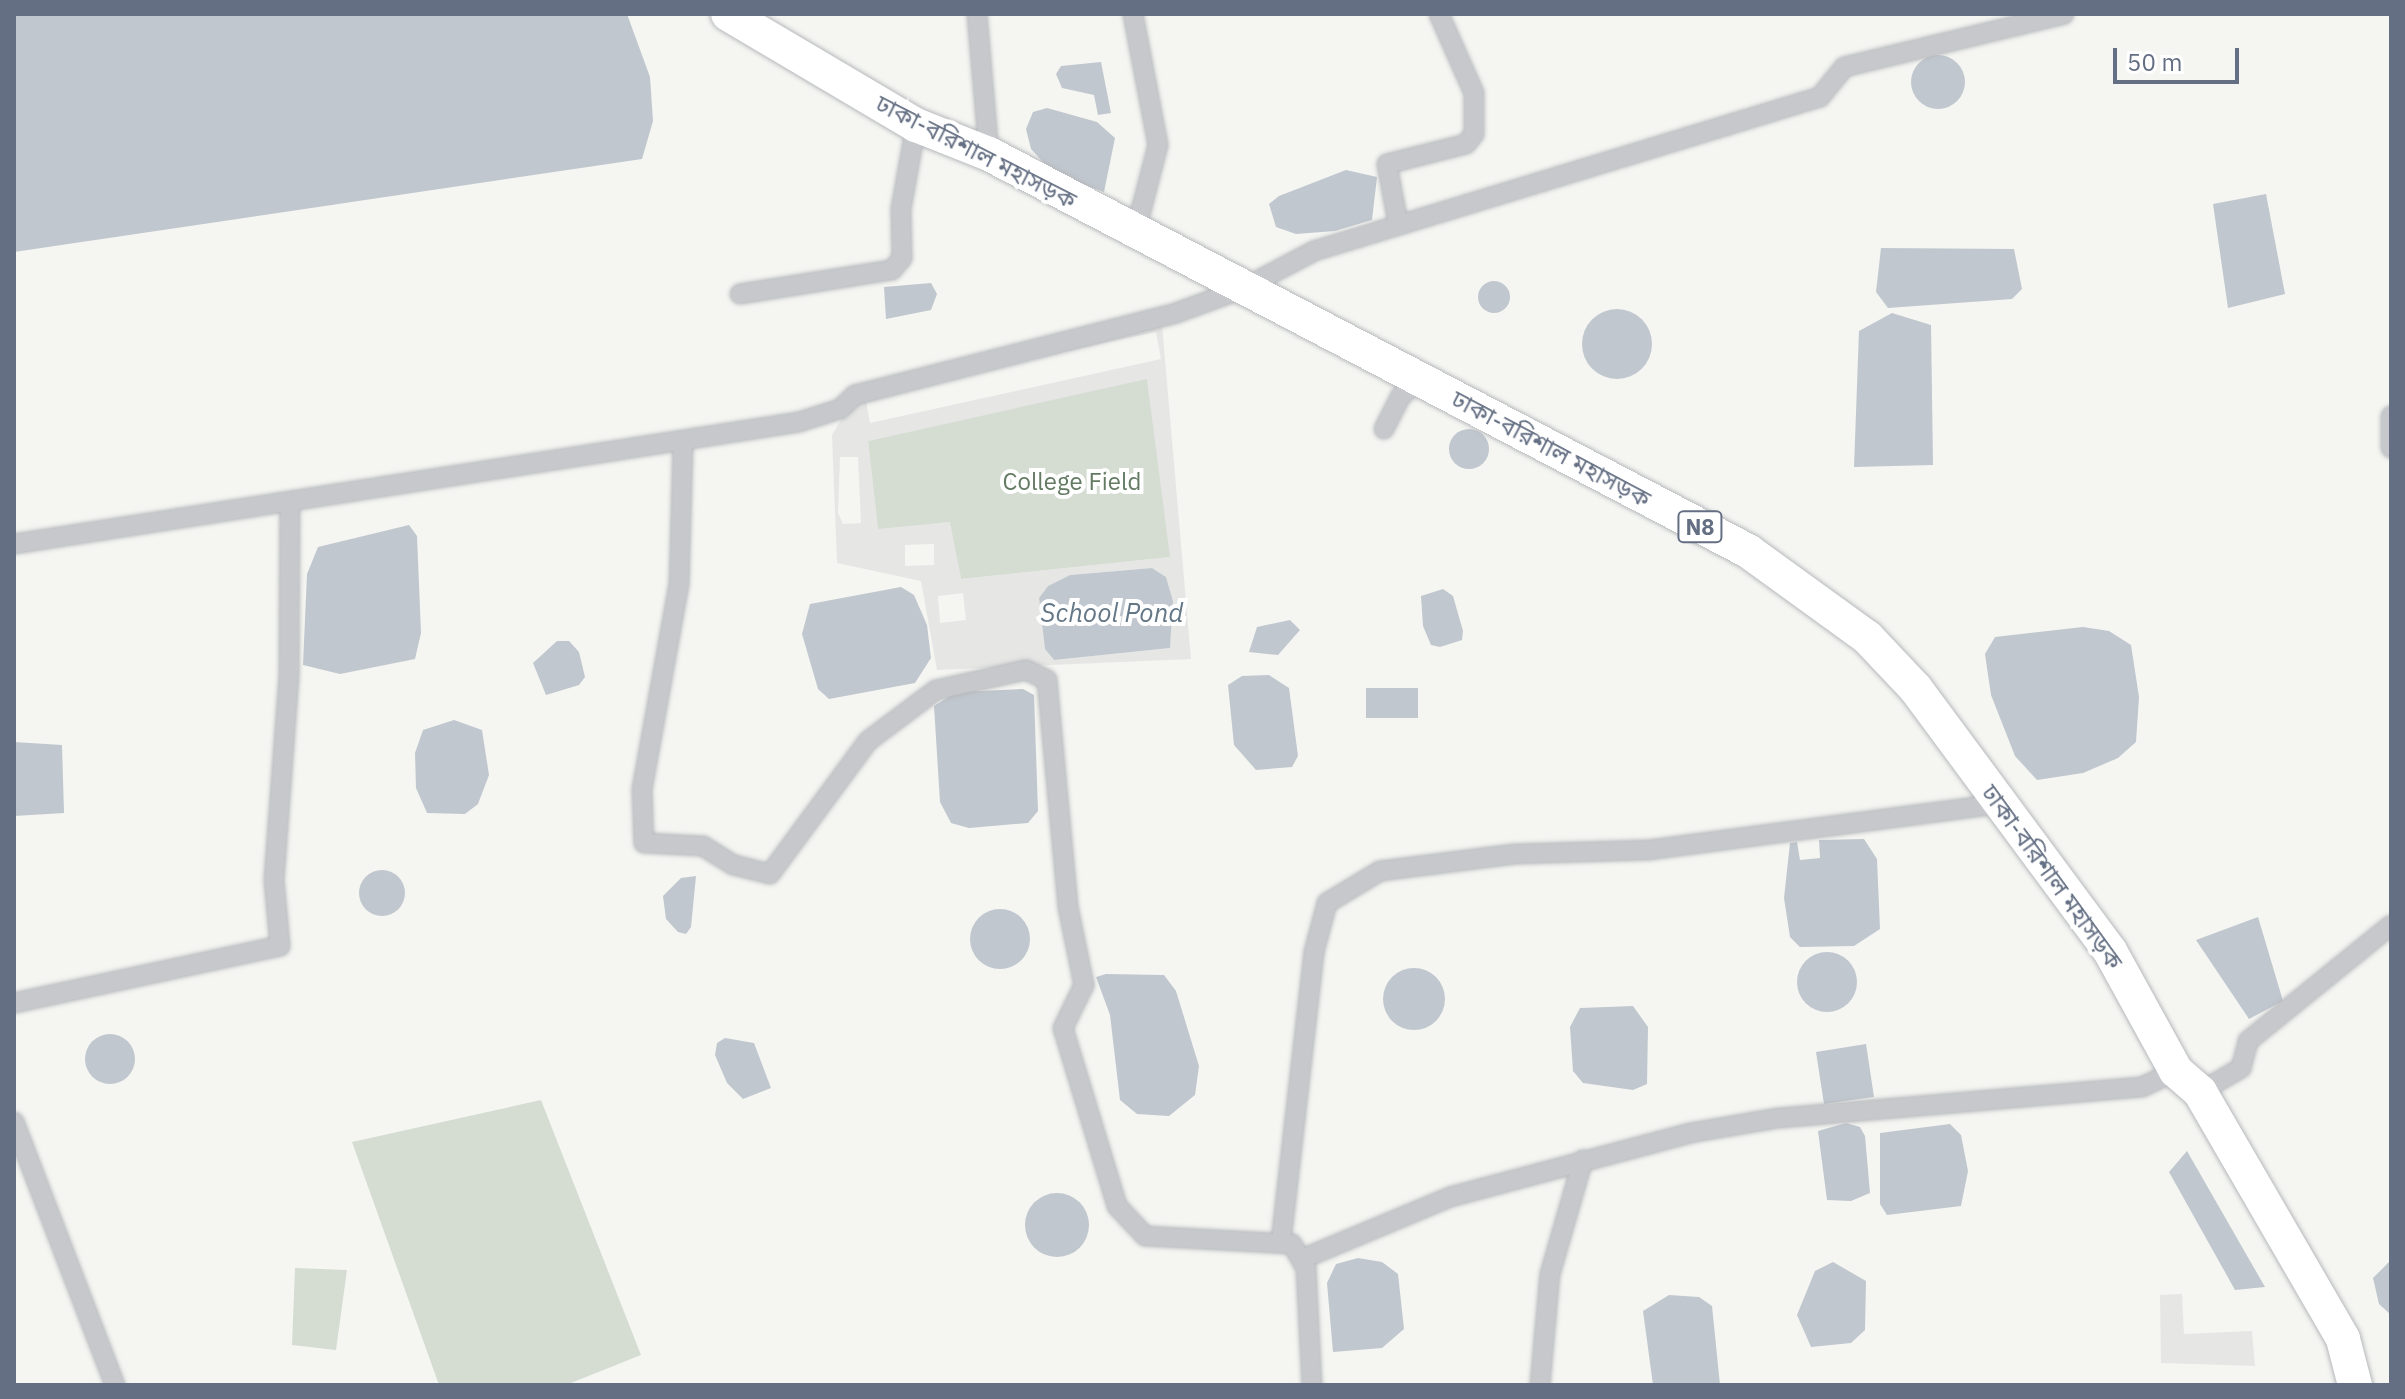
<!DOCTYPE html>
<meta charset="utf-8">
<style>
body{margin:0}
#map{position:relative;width:2405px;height:1399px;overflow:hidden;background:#f5f6f2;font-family:"IBM Plex Sans","Noto Sans Bengali",sans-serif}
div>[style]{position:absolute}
.built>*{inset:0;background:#e6e6e5}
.green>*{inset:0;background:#d5ddd3}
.water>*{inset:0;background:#c0c7ce}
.round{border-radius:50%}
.roads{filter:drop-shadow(0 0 2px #b6b8bc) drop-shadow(0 0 2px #b6b8bc)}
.street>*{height:18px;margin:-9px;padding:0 9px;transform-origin:9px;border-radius:9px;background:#c6c8cc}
.highway>*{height:34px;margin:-17px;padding:0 17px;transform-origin:17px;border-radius:17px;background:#fff}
span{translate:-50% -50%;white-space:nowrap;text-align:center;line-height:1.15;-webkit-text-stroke:8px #fff;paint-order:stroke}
.shield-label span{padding:2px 6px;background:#fff;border:2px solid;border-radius:6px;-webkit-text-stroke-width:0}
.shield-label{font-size:22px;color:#646f83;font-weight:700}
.street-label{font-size:24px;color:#646f83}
.park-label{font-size:24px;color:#637a63}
.water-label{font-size:26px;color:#647787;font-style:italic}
.frame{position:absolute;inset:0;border:16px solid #646f83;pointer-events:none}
.scale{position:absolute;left:2113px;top:48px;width:126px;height:36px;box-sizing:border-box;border:4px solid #646f83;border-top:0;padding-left:10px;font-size:24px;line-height:28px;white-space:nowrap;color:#646f83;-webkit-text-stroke:6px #fff;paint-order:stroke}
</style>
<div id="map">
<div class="built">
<i style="clip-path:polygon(evenodd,1162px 325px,1191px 659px,937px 670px,921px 581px,837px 563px,832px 435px,854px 398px,1162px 325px,1156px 332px,1161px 359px,870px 423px,865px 395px,1156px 332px,1162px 325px,1147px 380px,1169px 557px,961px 579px,951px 522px,878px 528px,868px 441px,1147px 380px,1162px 325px,840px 457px,858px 457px,861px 523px,843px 524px,838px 513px,840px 457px,1162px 325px,934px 544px,934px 565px,905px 566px,905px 545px,934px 544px,1162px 325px,1152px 568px,1166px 577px,1173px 601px,1170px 648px,1054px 660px,1045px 649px,1039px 598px,1048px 586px,1070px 575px,1152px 568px,1162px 325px,963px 593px,966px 620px,940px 623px,938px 596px,963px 593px)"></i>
<i style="clip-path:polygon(2182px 1294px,2184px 1334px,2252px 1331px,2255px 1366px,2161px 1363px,2160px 1295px)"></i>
</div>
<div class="green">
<i style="clip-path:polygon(1147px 379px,1170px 557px,961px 579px,950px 522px,878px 529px,868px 441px)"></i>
<i style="clip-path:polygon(541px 1100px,641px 1355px,566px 1385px,439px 1385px,352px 1142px)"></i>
<i style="clip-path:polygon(295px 1268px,347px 1270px,336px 1350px,292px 1345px)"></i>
</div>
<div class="water">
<i style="clip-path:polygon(14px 14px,627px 14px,650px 77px,653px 121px,642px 159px,14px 252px)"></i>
<i class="round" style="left:1911px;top:55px;width:54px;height:54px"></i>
<i style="clip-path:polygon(1101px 62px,1111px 113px,1098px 115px,1094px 95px,1062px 88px,1056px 74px,1061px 66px)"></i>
<i style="clip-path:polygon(1047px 108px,1097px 122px,1115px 138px,1104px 192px,1053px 173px,1031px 149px,1026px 129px,1033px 112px)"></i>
<i style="clip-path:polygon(1346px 170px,1377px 177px,1372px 220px,1335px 231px,1296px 234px,1276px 227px,1269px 204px,1279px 196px)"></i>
<i style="clip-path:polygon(2266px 194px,2285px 294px,2228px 308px,2213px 204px)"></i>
<i style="clip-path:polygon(1881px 248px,2014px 249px,2022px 289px,2012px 299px,1888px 308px,1876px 292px)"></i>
<i class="round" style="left:1478px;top:281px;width:32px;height:32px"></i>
<i style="clip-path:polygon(931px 283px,937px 294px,931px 310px,886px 319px,884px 287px)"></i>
<i class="round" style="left:1582px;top:309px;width:70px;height:70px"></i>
<i style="clip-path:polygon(1892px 313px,1931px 325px,1933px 465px,1854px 467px,1859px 331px)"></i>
<i class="round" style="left:1449px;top:429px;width:40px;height:40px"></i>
<i style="clip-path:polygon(409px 525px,417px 536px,421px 633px,415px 659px,340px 674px,303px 665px,307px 574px,318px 547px)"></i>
<i style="clip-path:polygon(1152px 568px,1166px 577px,1173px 601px,1170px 648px,1054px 660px,1045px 649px,1039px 598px,1048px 586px,1070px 575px)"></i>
<i style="clip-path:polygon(901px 587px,914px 595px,927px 625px,931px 658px,915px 683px,829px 699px,818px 689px,802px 634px,810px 604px)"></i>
<i style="clip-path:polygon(1443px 589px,1453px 596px,1463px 631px,1462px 640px,1440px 647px,1431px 645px,1423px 626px,1421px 596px)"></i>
<i style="clip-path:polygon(1290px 620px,1300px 630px,1278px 655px,1249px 652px,1257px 627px)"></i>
<i style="clip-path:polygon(2083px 627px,2109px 631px,2131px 645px,2139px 697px,2136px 742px,2118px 758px,2083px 773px,2037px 780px,2015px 756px,1991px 695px,1985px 654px,1995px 637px)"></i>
<i style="clip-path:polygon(557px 641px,569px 641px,579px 652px,585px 677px,579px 685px,546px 695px,533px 663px)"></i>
<i style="clip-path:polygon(1269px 675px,1289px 688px,1298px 756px,1292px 767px,1256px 770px,1234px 745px,1228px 685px,1242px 676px)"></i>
<i style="clip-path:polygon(1366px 688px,1418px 688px,1418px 718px,1366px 718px)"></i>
<i style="clip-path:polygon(1023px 689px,1034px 695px,1038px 811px,1028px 823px,969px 828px,951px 823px,940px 802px,934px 706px,956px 692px)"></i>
<i style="clip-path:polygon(454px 720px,482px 730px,489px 775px,478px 804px,465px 814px,427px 813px,416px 788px,415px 753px,423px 730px)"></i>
<i style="clip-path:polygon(14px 742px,62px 745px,64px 813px,14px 816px)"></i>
<i style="clip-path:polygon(1864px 839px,1877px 859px,1880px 929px,1854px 946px,1800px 947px,1790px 937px,1784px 898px,1790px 843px,1797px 842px,1800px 860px,1820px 858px,1819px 840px)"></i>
<i class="round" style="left:359px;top:870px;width:46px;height:46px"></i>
<i style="clip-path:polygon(696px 876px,691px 927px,686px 934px,678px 932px,666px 919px,663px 896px,681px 878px)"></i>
<i class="round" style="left:970px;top:909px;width:60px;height:60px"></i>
<i style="clip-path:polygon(2258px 917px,2283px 1001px,2249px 1019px,2196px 940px)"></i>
<i class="round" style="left:1797px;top:952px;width:60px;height:60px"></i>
<i class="round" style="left:1383px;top:968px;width:62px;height:62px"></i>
<i style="clip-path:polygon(1106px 974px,1164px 975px,1176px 991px,1199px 1066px,1195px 1095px,1169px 1116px,1137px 1114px,1120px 1100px,1110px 1015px,1096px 977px)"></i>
<i style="clip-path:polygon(1633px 1006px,1648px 1027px,1647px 1084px,1633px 1090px,1583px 1083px,1573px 1071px,1570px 1027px,1580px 1008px)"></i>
<i class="round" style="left:85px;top:1034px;width:50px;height:50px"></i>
<i style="clip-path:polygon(725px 1038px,754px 1043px,771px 1088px,743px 1099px,727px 1083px,715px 1055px,717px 1043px)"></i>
<i style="clip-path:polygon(1866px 1044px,1874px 1097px,1824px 1104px,1816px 1052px)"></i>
<i style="clip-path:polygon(1846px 1123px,1860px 1127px,1865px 1136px,1870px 1193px,1851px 1201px,1827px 1200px,1818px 1131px)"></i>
<i style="clip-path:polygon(1950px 1124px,1961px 1135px,1968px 1171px,1961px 1206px,1887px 1215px,1880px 1204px,1880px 1133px)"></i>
<i style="clip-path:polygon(2187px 1151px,2265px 1287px,2235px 1290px,2169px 1172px)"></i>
<i class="round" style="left:1025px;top:1193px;width:64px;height:64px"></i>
<i style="clip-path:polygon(1358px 1258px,1382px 1262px,1398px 1274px,1404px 1329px,1382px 1348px,1333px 1352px,1327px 1283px,1336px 1264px)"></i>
<i style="clip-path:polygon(2391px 1260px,2391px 1315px,2379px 1304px,2373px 1278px)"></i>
<i style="clip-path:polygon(1833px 1262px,1866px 1281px,1865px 1330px,1851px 1343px,1811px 1347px,1797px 1315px,1815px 1271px)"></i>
<i style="clip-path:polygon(1669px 1295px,1699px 1297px,1712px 1306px,1720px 1385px,1653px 1385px,1643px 1311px)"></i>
</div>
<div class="roads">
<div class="street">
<i style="left:977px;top:14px;width:141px;rotate:85.1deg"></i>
<i style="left:1133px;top:14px;width:133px;rotate:79.2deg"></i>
<i style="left:1158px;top:145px;width:92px;rotate:104.5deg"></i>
<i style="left:1398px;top:223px;width:60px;rotate:-100.6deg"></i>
<i style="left:1387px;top:164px;width:81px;rotate:-14.2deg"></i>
<i style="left:1466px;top:144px;width:13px;rotate:-51deg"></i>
<i style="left:1474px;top:134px;width:41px;rotate:-90deg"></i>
<i style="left:1474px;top:93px;width:86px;rotate:-113.9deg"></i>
<i style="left:740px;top:294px;width:154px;rotate:-9deg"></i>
<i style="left:892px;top:270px;width:16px;rotate:-50deg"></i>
<i style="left:902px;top:258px;width:49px;rotate:-91.2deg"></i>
<i style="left:901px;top:209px;width:85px;rotate:-79.9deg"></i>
<i style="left:2391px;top:416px;width:32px;rotate:90deg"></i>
<i style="left:1384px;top:429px;width:36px;rotate:-63deg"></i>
<i style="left:1400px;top:397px;width:28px;rotate:-41deg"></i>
<i style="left:683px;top:444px;width:140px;rotate:91.6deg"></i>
<i style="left:679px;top:584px;width:208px;rotate:100.2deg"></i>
<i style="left:642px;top:789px;width:54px;rotate:87.9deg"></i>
<i style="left:644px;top:843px;width:59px;rotate:2.9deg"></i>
<i style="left:703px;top:846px;width:36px;rotate:32deg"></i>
<i style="left:734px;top:865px;width:37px;rotate:14deg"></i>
<i style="left:770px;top:874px;width:165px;rotate:-53.6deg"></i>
<i style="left:868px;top:741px;width:85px;rotate:-36.9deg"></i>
<i style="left:936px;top:690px;width:92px;rotate:-12.5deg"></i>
<i style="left:1026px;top:670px;width:23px;rotate:25deg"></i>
<i style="left:1047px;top:680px;width:228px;rotate:84.7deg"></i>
<i style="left:1068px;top:907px;width:80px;rotate:78.4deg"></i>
<i style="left:1084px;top:985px;width:48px;rotate:116deg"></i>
<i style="left:1063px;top:1028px;width:186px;rotate:73.1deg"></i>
<i style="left:1117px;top:1206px;width:41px;rotate:47deg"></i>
<i style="left:1145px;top:1236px;width:147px;rotate:3.1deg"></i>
<i style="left:1292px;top:1244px;width:28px;rotate:60deg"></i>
<i style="left:1306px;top:1268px;width:117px;rotate:87.1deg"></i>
<i style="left:14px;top:544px;width:794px;rotate:-8.83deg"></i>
<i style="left:799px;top:422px;width:43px;rotate:-17.6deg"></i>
<i style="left:840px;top:409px;width:21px;rotate:-43deg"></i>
<i style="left:855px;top:395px;width:331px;rotate:-14.3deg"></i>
<i style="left:1176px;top:313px;width:70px;rotate:-20deg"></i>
<i style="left:1242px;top:289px;width:81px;rotate:-27.8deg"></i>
<i style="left:1314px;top:251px;width:529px;rotate:-16.93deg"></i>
<i style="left:1820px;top:97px;width:38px;rotate:-51deg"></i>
<i style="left:1844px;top:67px;width:226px;rotate:-13.5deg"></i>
<i style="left:14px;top:1003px;width:272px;rotate:-12.1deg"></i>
<i style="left:280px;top:946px;width:66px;rotate:-95.2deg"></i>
<i style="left:274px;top:880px;width:207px;rotate:-85.8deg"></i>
<i style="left:289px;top:674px;width:171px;rotate:-89.7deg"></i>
<i style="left:2200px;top:1092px;width:48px;rotate:-30.3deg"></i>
<i style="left:2241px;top:1068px;width:28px;rotate:-75deg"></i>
<i style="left:2248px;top:1041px;width:184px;rotate:-39deg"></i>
<i style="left:14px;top:1122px;width:282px;rotate:69deg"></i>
<i style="left:1281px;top:1242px;width:292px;rotate:-83.5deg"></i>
<i style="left:1314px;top:952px;width:51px;rotate:-75.1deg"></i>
<i style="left:1327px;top:903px;width:62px;rotate:-31.1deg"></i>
<i style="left:1380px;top:871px;width:136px;rotate:-7.2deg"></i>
<i style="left:1515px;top:854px;width:134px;rotate:-1.7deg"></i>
<i style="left:1649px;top:850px;width:352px;rotate:-7.5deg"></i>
<i style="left:1302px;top:1259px;width:160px;rotate:-22.7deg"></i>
<i style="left:1450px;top:1197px;width:248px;rotate:-14.9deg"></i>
<i style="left:1690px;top:1133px;width:90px;rotate:-9.6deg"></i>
<i style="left:1779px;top:1118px;width:364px;rotate:-4.9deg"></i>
<i style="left:2142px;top:1087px;width:38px;rotate:-25deg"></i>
<i style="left:1540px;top:1385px;width:111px;rotate:-84.9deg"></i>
<i style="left:1550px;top:1274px;width:119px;rotate:-73.9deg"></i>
</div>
<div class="highway">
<i style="left:728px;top:14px;width:218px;rotate:30.6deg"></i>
<i style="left:916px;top:125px;width:79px;rotate:21.7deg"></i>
<i style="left:989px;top:154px;width:857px;rotate:27.61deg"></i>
<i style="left:1748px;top:551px;width:147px;rotate:35.9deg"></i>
<i style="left:1867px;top:637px;width:71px;rotate:46.7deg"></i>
<i style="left:1916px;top:689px;width:326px;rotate:53.5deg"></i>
<i style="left:2110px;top:951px;width:137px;rotate:61.2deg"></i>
<i style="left:2176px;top:1071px;width:32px;rotate:41deg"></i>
<i style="left:2200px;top:1092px;width:285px;rotate:59.9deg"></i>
<i style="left:2343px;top:1339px;width:48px;rotate:75.4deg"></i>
</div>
</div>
<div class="shield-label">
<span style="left:1700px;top:527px">N8</span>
</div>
<div class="street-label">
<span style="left:976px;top:152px;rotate:27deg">ঢাকা-বরিশাল মহাসড়ক</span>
<span style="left:1551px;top:449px;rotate:28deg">ঢাকা-বরিশাল মহাসড়ক</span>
<span style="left:2052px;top:877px;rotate:54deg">ঢাকা-বরিশাল মহাসড়ক</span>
</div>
<div class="park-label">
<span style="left:1072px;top:482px">College Field</span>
</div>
<div class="water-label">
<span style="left:1112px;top:613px">School Pond</span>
</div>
<div class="frame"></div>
<div class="scale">50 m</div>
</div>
